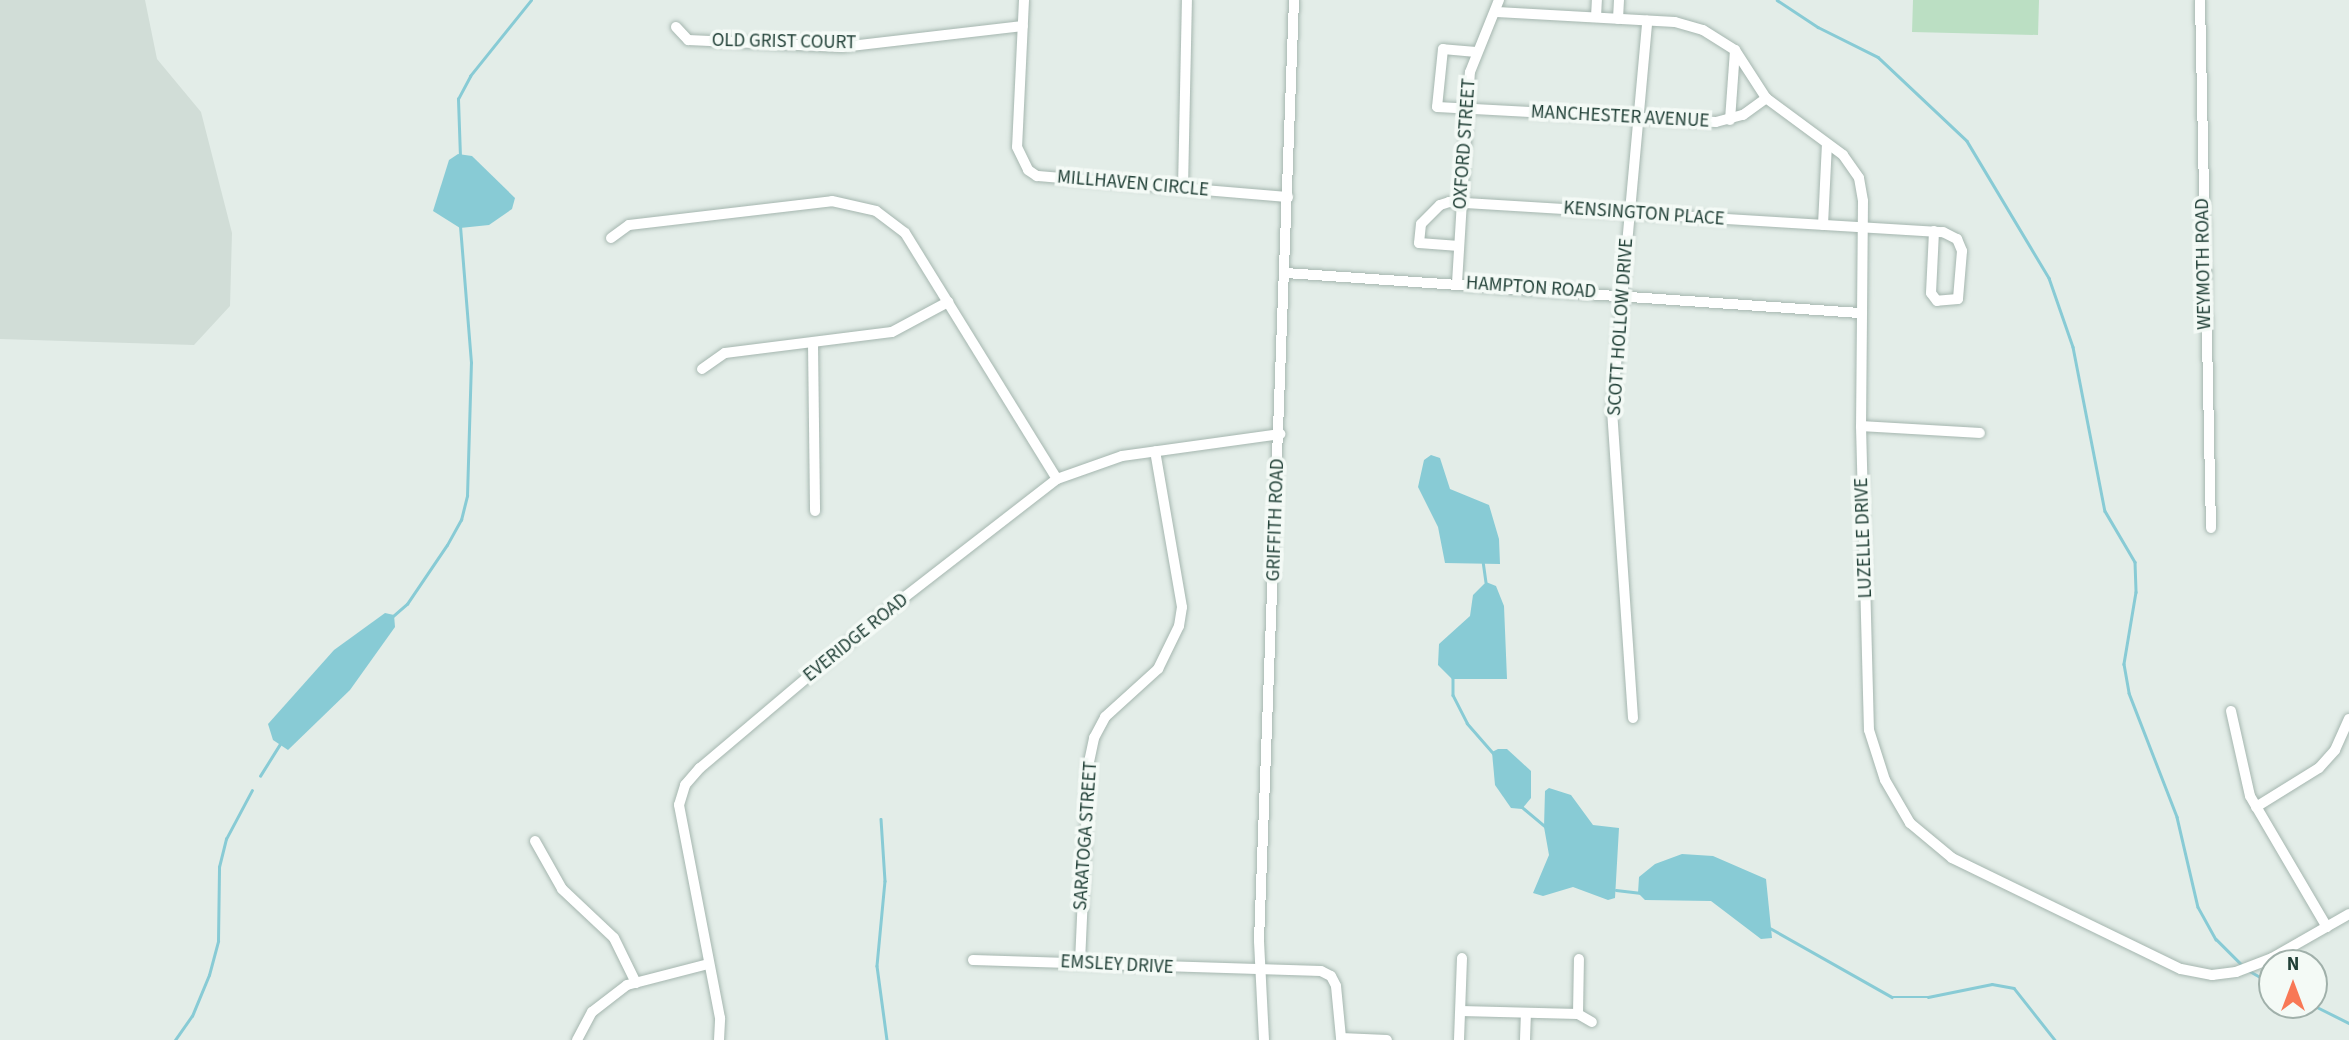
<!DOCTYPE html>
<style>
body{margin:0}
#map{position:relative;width:2349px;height:1040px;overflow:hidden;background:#e3ede8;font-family:"Source Sans 3",sans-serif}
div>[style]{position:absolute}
.built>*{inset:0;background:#d1ddd7}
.green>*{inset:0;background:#bbdfc3}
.water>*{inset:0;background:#88cbd5}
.stream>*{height:2.5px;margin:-1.25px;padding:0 1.25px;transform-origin:1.25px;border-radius:1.25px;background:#88cbd5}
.roads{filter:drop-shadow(0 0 2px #a5b6af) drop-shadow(0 0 2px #a5b6af)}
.minor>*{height:10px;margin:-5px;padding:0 5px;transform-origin:5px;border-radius:5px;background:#fff}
span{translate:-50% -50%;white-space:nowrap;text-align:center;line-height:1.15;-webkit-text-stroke:7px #f4faf6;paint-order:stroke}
.street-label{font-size:19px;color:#214037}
.north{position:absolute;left:2258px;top:949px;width:70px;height:70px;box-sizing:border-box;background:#f4faf6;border:2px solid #a0b0aa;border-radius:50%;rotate:0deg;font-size:19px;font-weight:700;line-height:28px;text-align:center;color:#214037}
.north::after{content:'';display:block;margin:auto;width:24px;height:32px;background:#f87856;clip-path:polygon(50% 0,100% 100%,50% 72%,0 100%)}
</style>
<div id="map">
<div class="built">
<i style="clip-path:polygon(0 0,145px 0,157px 59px,201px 112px,232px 233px,230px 306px,194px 345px,0 339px)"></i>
</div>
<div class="green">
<i style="clip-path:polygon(1913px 0,2039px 0,2038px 35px,1912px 32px)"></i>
</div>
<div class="water">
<i style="clip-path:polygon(458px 154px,472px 156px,515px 198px,512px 209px,489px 225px,460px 228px,433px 211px,449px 160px)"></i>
<i style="clip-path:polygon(1431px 455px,1440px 458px,1450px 489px,1489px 505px,1499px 539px,1500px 564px,1445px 563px,1438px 527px,1418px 487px,1424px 460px)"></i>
<i style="clip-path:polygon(1486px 582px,1496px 586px,1504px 606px,1507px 679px,1452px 679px,1438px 665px,1439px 644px,1470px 616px,1473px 595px)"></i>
<i style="clip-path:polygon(385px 613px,394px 615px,395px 627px,350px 690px,288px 750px,273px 740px,268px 724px,334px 650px)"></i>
<i style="clip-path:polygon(1498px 749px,1507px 749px,1531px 771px,1531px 798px,1522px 809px,1511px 808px,1495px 785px,1492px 752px)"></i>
<i style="clip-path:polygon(1549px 788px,1571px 795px,1593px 825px,1619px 828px,1615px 898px,1608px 900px,1573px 887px,1543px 896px,1533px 893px,1549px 855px,1544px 827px,1545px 791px)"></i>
<i style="clip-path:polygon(1682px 854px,1713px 856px,1766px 879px,1772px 938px,1761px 939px,1711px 901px,1645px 900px,1638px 893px,1639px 877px,1655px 864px)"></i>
</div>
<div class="stream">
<i style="left:1777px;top:0;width:49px;rotate:33.4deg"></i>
<i style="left:1818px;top:27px;width:67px;rotate:26.6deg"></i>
<i style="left:1878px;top:57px;width:122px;rotate:43.3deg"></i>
<i style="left:1967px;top:141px;width:160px;rotate:59.1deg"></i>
<i style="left:2049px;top:278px;width:73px;rotate:70.8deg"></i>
<i style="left:2073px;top:347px;width:167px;rotate:79deg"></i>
<i style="left:2105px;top:511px;width:59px;rotate:59.5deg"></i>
<i style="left:2135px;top:562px;width:30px;rotate:88deg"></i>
<i style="left:2136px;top:592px;width:73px;rotate:99.5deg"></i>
<i style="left:2124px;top:664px;width:29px;rotate:80deg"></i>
<i style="left:2129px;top:693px;width:133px;rotate:68.8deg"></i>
<i style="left:2177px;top:817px;width:92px;rotate:76.9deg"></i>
<i style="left:2198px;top:907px;width:37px;rotate:61deg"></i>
<i style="left:2216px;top:939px;width:38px;rotate:45deg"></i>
<i style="left:460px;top:157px;width:58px;rotate:-92deg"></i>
<i style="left:458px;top:99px;width:26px;rotate:-62deg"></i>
<i style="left:470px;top:76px;width:97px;rotate:-51.2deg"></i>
<i style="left:1483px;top:561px;width:21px;rotate:82deg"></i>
<i style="left:392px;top:617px;width:20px;rotate:-41deg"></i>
<i style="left:407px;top:604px;width:71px;rotate:-55.9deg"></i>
<i style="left:447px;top:545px;width:29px;rotate:-61deg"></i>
<i style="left:461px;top:520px;width:25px;rotate:-76deg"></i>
<i style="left:467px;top:496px;width:133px;rotate:-88.3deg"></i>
<i style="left:471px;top:363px;width:138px;rotate:-94.6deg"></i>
<i style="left:1453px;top:677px;width:18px;rotate:90deg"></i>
<i style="left:1453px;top:695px;width:31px;rotate:63deg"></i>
<i style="left:1467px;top:723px;width:41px;rotate:48.9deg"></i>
<i style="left:260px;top:776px;width:39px;rotate:-58deg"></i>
<i style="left:1522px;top:807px;width:31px;rotate:40deg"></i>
<i style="left:881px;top:819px;width:62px;rotate:86.3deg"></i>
<i style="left:885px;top:881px;width:85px;rotate:95.4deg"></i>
<i style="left:877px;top:966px;width:75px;rotate:82.3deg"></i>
<i style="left:1616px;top:890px;width:23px;rotate:7deg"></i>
<i style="left:1770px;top:928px;width:140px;rotate:29.5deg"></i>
<i style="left:1892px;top:997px;width:36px"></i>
<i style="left:1928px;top:997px;width:65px;rotate:-11.5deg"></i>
<i style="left:1992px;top:984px;width:22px;rotate:10deg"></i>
<i style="left:2014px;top:988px;width:66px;rotate:51.7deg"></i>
<i style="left:2248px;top:970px;width:28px;rotate:30deg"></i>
<i style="left:2313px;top:1005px;width:40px;rotate:26.6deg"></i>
<i style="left:175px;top:1040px;width:29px;rotate:-55deg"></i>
<i style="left:192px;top:1016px;width:44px;rotate:-67.5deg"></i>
<i style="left:209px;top:975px;width:35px;rotate:-75deg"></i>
<i style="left:218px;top:941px;width:74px;rotate:-89.2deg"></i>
<i style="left:219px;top:867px;width:29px;rotate:-76deg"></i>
<i style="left:226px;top:839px;width:55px;rotate:-62deg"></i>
</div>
<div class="roads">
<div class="minor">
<i style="left:1024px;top:0;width:147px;rotate:92.7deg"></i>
<i style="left:1017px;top:147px;width:25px;rotate:64deg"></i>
<i style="left:1028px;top:170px;width:11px;rotate:34deg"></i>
<i style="left:1037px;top:176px;width:252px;rotate:4.8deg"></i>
<i style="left:2200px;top:0;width:528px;rotate:88.81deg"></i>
<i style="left:1497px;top:12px;width:178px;rotate:3.2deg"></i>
<i style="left:1675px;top:22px;width:29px;rotate:16deg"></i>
<i style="left:1703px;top:30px;width:38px;rotate:32deg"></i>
<i style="left:1735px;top:50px;width:57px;rotate:57.1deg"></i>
<i style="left:1766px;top:98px;width:96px;rotate:36.5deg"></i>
<i style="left:1843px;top:155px;width:28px;rotate:55deg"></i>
<i style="left:1859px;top:178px;width:23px;rotate:80deg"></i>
<i style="left:1863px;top:201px;width:225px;rotate:90.5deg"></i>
<i style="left:1861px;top:426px;width:304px;rotate:88.5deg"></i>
<i style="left:1869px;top:730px;width:52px;rotate:72.3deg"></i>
<i style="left:1885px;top:780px;width:50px;rotate:59.8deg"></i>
<i style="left:1910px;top:823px;width:55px;rotate:39.8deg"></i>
<i style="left:1952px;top:858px;width:254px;rotate:25.9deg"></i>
<i style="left:2181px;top:969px;width:32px;rotate:11deg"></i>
<i style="left:2212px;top:975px;width:24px;rotate:-7deg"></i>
<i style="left:2236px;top:972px;width:39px;rotate:-21deg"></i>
<i style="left:2272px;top:958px;width:89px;rotate:-29.7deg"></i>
<i style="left:1596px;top:17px;width:17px;rotate:-87deg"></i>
<i style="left:1618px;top:19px;width:19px;rotate:-87deg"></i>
<i style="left:676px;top:27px;width:18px;rotate:47deg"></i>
<i style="left:688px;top:40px;width:154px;rotate:2.6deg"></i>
<i style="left:842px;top:47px;width:182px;rotate:-6.6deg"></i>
<i style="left:1476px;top:52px;width:33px;rotate:-175deg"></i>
<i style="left:1443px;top:49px;width:58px;rotate:95.9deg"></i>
<i style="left:1437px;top:107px;width:279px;rotate:3.1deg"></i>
<i style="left:1716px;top:122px;width:28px;rotate:-15deg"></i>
<i style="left:1743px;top:115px;width:29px;rotate:-36deg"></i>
<i style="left:1730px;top:120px;width:70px;rotate:-85.9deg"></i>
<i style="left:1183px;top:188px;width:188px;rotate:-88.8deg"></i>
<i style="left:1823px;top:225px;width:81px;rotate:-87.2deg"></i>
<i style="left:611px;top:238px;width:22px;rotate:-36deg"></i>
<i style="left:629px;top:225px;width:204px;rotate:-6.7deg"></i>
<i style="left:832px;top:201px;width:45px;rotate:12.8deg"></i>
<i style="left:876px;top:211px;width:36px;rotate:37deg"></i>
<i style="left:905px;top:233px;width:289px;rotate:58.3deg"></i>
<i style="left:1459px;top:246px;width:40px;rotate:-175.7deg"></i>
<i style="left:1419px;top:243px;width:19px;rotate:-84deg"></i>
<i style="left:1421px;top:224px;width:27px;rotate:-45deg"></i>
<i style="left:1440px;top:205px;width:9px;rotate:-18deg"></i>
<i style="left:1449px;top:202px;width:495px;rotate:3.5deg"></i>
<i style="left:1943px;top:232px;width:16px;rotate:27deg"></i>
<i style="left:1957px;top:239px;width:13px;rotate:67deg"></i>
<i style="left:1962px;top:251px;width:48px;rotate:94.8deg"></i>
<i style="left:1958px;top:299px;width:21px;rotate:175deg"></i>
<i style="left:1937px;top:301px;width:10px;rotate:-127deg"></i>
<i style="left:1931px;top:293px;width:62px;rotate:-87.2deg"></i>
<i style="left:1286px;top:273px;width:575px;rotate:3.99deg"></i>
<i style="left:1457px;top:283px;width:211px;rotate:-86.5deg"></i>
<i style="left:1470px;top:72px;width:78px;rotate:-68.1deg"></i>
<i style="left:813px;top:343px;width:168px;rotate:89.3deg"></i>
<i style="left:702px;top:369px;width:28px;rotate:-35deg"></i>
<i style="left:725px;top:353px;width:168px;rotate:-7.2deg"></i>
<i style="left:892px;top:332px;width:64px;rotate:-28.2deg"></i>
<i style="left:1861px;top:426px;width:119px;rotate:3.4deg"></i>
<i style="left:2231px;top:711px;width:87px;rotate:77.4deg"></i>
<i style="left:2250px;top:796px;width:152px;rotate:59.6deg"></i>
<i style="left:1633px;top:718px;width:310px;rotate:-93.9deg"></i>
<i style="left:1612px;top:409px;width:390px;rotate:-84.8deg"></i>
<i style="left:2256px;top:807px;width:74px;rotate:-31.8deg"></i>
<i style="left:2319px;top:768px;width:24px;rotate:-48deg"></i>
<i style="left:2335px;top:750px;width:34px;rotate:-66deg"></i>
<i style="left:535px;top:841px;width:55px;rotate:60.6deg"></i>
<i style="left:562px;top:889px;width:71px;rotate:43.3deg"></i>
<i style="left:614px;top:938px;width:50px;rotate:63.9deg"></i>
<i style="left:973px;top:960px;width:348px;rotate:1.8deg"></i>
<i style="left:1321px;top:971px;width:11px;rotate:27deg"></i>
<i style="left:1331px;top:976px;width:11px;rotate:63deg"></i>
<i style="left:1336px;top:986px;width:52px;rotate:84.5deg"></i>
<i style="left:1341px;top:1038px;width:46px;rotate:2.5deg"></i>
<i style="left:1080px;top:962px;width:200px;rotate:-87.4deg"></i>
<i style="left:1089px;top:762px;width:25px;rotate:-78deg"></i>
<i style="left:1094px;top:738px;width:24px;rotate:-62deg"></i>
<i style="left:1105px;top:717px;width:72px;rotate:-42.2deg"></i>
<i style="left:1158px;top:669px;width:48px;rotate:-64deg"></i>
<i style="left:1179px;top:626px;width:19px;rotate:-81deg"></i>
<i style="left:1182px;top:607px;width:158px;rotate:-99.8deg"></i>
<i style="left:1461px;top:1011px;width:117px;rotate:1.5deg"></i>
<i style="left:1578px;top:1014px;width:16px;rotate:30deg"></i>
<i style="left:1578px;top:1014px;width:55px;rotate:-89deg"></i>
<i style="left:577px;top:1040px;width:32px;rotate:-62deg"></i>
<i style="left:592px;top:1012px;width:44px;rotate:-37.6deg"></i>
<i style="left:627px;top:985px;width:84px;rotate:-14.5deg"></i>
<i style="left:719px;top:1040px;width:22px;rotate:-87deg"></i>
<i style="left:720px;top:1018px;width:217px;rotate:-100.9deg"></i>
<i style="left:679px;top:805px;width:21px;rotate:-73deg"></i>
<i style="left:685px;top:785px;width:23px;rotate:-49deg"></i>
<i style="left:700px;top:768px;width:234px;rotate:-40.2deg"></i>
<i style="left:879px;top:617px;width:225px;rotate:-37.8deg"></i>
<i style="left:1057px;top:479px;width:69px;rotate:-19.5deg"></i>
<i style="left:1122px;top:456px;width:160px;rotate:-7.9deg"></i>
<i style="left:1264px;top:1040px;width:99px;rotate:-92.9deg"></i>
<i style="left:1259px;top:941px;width:942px;rotate:-87.87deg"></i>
<i style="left:1459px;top:1040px;width:82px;rotate:-87.9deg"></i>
<i style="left:1525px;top:1040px;width:27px;rotate:-88deg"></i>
</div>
</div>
<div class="street-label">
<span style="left:784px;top:42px;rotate:1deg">OLD GRIST COURT</span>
<span style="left:1620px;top:117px;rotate:3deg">MANCHESTER AVENUE</span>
<span style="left:1465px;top:144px;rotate:-86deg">OXFORD STREET</span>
<span style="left:1133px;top:184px;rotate:5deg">MILLHAVEN CIRCLE</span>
<span style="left:1644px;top:214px;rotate:4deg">KENSINGTON PLACE</span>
<span style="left:2204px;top:264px;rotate:-91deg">WEYMOTH ROAD</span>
<span style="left:1531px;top:288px;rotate:4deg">HAMPTON ROAD</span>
<span style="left:1621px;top:327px;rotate:-86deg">SCOTT HOLLOW DRIVE</span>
<span style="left:1276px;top:520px;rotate:-88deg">GRIFFITH ROAD</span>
<span style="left:1864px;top:538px;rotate:-92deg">LUZELLE DRIVE</span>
<span style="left:856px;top:638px;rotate:-39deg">EVERIDGE ROAD</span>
<span style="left:1086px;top:836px;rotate:-86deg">SARATOGA STREET</span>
<span style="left:1117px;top:965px;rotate:3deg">EMSLEY DRIVE</span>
</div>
<div class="north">N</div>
</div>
